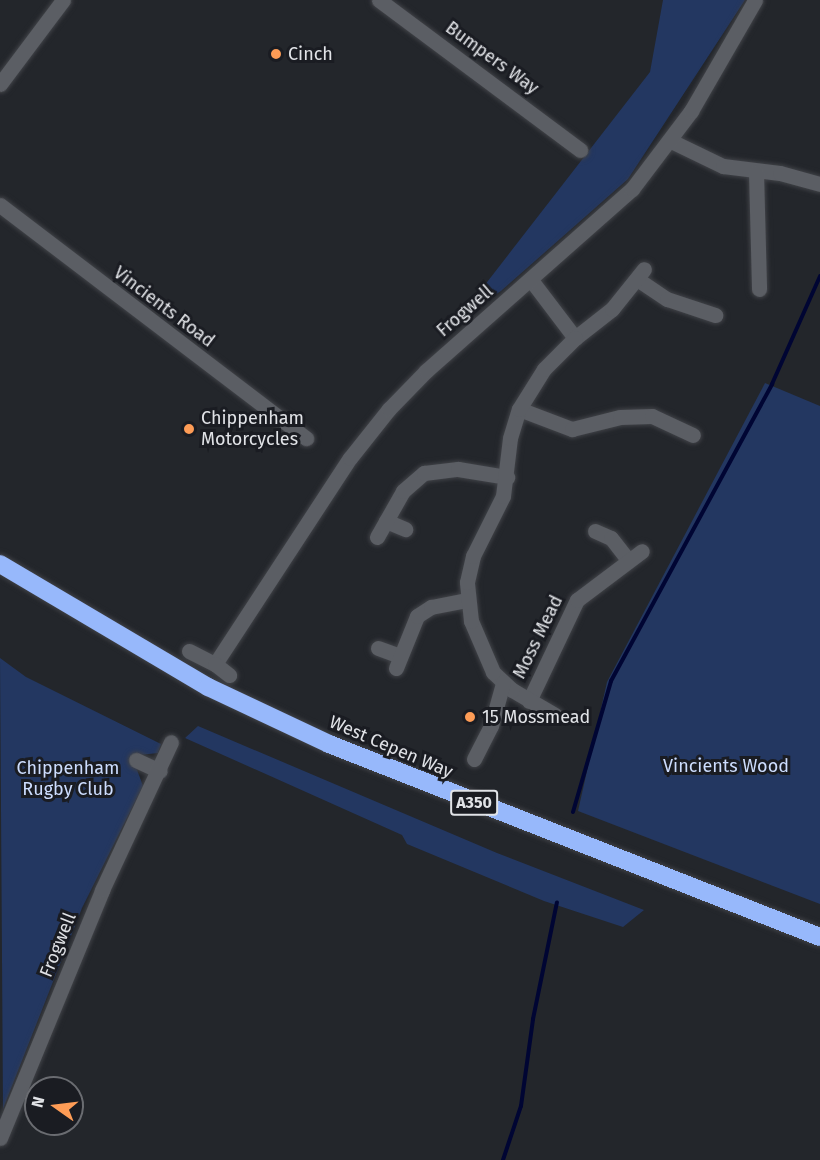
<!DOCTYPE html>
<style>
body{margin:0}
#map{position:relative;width:820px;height:1160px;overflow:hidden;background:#23262b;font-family:"Fira Sans",sans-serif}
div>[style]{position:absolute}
.green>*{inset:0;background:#233761}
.stream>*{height:4px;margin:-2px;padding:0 2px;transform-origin:2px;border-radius:2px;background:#000533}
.roads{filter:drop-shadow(0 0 2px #404247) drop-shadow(0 0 2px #404247)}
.minor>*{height:15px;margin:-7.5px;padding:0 7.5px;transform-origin:7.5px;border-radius:7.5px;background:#5b5e64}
.highway>*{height:18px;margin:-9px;padding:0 9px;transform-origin:9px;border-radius:9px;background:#97b8fb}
.dots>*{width:16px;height:16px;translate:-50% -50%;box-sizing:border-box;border:3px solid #1a1c22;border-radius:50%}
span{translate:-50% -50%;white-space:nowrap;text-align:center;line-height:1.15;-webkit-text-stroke:6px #1a1c22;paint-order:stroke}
.shield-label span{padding:2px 4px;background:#1a1c22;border:2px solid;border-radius:4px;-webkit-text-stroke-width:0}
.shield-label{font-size:16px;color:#e1e3e7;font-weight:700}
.poi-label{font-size:18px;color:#e1e3e7}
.left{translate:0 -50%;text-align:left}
.street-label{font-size:18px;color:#e1e3e7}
.park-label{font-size:18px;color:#cdddfe}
.north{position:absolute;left:24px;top:1076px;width:60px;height:60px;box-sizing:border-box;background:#1a1c22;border:2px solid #6a6c71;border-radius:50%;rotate:284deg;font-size:16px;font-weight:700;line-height:24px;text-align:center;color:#e1e3e7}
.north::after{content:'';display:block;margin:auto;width:21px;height:27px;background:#fd9c56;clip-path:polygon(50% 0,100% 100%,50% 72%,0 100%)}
</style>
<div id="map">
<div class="green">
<i style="clip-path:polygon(663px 0,745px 0,628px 179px,501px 291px,460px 317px,650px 72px)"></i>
<i style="clip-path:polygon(765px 383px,820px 406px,820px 904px,578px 811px,607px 682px)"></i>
<i style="clip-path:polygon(0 658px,26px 677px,161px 744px,158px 753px,140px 755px,136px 767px,143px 786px,82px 908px,3px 1109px)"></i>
<i style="clip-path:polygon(198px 726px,497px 853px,644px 910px,623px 927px,544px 901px,407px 844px,402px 835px,185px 738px)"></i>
</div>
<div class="stream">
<i style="left:573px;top:812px;width:136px;rotate:-73.8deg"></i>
<i style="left:611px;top:681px;width:338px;rotate:-61.5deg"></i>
<i style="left:772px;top:384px;width:118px;rotate:-66deg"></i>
<i style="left:503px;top:1160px;width:57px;rotate:-71.6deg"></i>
<i style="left:521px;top:1106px;width:88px;rotate:-82.1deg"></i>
<i style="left:533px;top:1019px;width:119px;rotate:-78.4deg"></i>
</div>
<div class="roads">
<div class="minor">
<i style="left:379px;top:0;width:251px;rotate:36.7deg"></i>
<i style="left:0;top:84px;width:105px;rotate:-53.1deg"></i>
<i style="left:671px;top:141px;width:58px;rotate:25.7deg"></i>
<i style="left:723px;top:166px;width:57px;rotate:7deg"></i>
<i style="left:780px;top:173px;width:41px;rotate:15.4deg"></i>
<i style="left:756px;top:172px;width:117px;rotate:88.5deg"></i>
<i style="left:0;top:205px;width:385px;rotate:37.3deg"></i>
<i style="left:637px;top:279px;width:36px;rotate:34deg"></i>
<i style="left:667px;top:299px;width:51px;rotate:18.4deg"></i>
<i style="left:531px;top:280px;width:73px;rotate:52.8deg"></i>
<i style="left:575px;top:338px;width:47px;rotate:-38.1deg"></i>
<i style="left:612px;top:309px;width:51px;rotate:-51.3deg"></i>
<i style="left:519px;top:409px;width:57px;rotate:20.7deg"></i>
<i style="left:572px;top:429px;width:49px;rotate:-14deg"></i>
<i style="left:620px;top:417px;width:32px;rotate:-2deg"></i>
<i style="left:652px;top:416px;width:45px;rotate:24.9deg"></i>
<i style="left:386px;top:521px;width:21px;rotate:23deg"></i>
<i style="left:595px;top:531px;width:17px;rotate:24deg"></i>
<i style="left:611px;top:538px;width:28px;rotate:52deg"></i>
<i style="left:377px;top:537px;width:53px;rotate:-60.5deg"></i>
<i style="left:403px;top:491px;width:28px;rotate:-41deg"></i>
<i style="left:424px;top:473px;width:34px;rotate:-7deg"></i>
<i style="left:458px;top:469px;width:50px;rotate:9.3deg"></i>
<i style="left:378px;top:648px;width:23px;rotate:20deg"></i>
<i style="left:189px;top:651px;width:29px;rotate:27deg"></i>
<i style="left:215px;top:664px;width:246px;rotate:-56.8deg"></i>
<i style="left:350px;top:458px;width:63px;rotate:-51.5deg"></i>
<i style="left:389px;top:409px;width:53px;rotate:-45.8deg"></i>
<i style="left:426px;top:371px;width:275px;rotate:-41.5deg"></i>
<i style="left:632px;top:189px;width:98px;rotate:-52.9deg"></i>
<i style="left:691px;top:111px;width:128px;rotate:-60deg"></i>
<i style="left:215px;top:664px;width:18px;rotate:38deg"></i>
<i style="left:396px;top:668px;width:56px;rotate:-68deg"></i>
<i style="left:417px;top:616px;width:17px;rotate:-33deg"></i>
<i style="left:431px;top:607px;width:37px;rotate:-11deg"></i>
<i style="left:529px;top:701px;width:112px;rotate:-64.6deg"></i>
<i style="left:577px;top:600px;width:81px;rotate:-37deg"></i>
<i style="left:555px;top:715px;width:50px;rotate:-149.8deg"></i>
<i style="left:512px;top:690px;width:26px;rotate:-137deg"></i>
<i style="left:493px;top:672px;width:56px;rotate:-113.3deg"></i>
<i style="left:471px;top:621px;width:39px;rotate:-96deg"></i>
<i style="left:467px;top:582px;width:27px;rotate:-77deg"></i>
<i style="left:473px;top:556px;width:67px;rotate:-63.4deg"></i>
<i style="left:503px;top:496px;width:58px;rotate:-83.1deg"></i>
<i style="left:510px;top:438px;width:30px;rotate:-73deg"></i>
<i style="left:519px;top:409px;width:47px;rotate:-58deg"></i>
<i style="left:544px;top:369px;width:44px;rotate:-45deg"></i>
<i style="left:474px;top:759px;width:37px;rotate:-63deg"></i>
<i style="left:491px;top:726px;width:45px;rotate:-74.4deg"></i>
<i style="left:136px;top:760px;width:26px;rotate:25deg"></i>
<i style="left:0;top:1138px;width:268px;rotate:-67.6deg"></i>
<i style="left:102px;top:890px;width:163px;rotate:-65deg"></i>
</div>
<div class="highway">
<i style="left:0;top:564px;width:242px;rotate:30.6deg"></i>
<i style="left:208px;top:687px;width:134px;rotate:25.2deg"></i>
<i style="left:329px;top:744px;width:528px;rotate:21.46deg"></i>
</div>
</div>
<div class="dots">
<i style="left:276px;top:54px;background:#fd9c56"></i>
<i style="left:189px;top:429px;background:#fd9c56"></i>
<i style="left:470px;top:717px;background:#fd9c56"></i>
</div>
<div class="shield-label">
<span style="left:474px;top:803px">A350</span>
</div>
<div class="poi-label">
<span class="left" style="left:288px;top:54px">Cinch</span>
<span class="left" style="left:201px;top:429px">Chippenham<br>Motorcycles</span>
<span class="left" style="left:482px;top:717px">15 Mossmead</span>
</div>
<div class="street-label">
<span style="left:492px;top:58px;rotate:36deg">Bumpers Way</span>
<span style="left:164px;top:307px;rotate:37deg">Vincients Road</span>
<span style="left:465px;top:311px;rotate:-41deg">Frogwell</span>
<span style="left:538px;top:637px;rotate:-64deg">Moss Mead</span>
<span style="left:391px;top:747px;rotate:23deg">West Cepen Way</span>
<span style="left:58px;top:945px;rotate:-68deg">Frogwell</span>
</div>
<div class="park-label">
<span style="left:726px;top:766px">Vincients Wood</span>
<span style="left:68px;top:779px">Chippenham<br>Rugby Club</span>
</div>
<div class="north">N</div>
</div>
